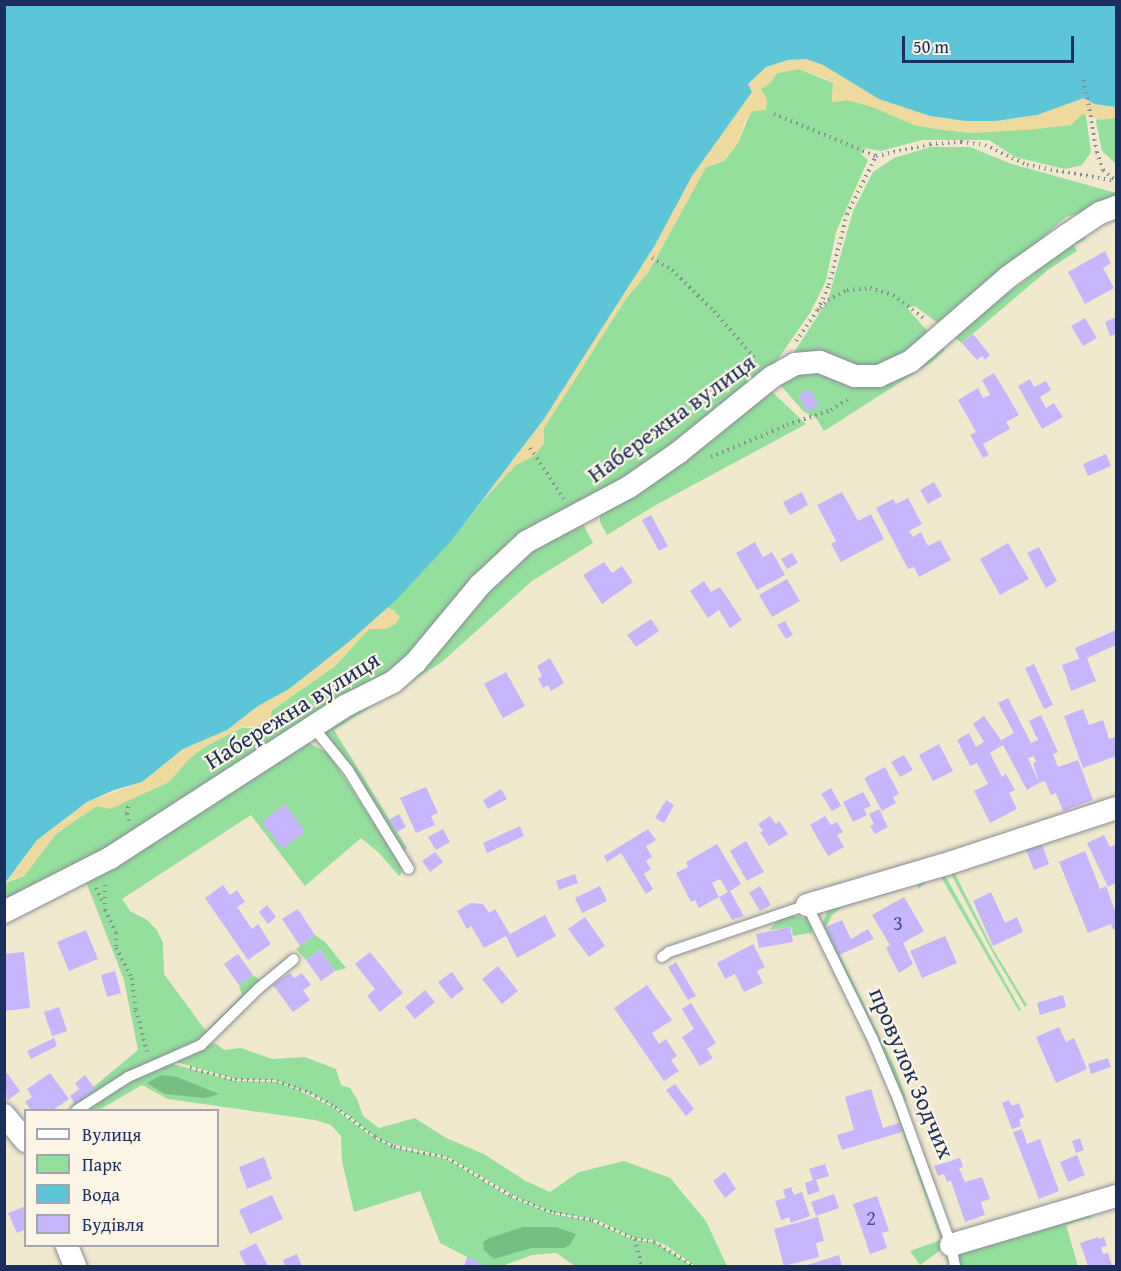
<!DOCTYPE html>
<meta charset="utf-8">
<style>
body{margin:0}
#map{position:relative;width:1121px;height:1271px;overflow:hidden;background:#f1e9cd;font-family:"Gentium Book Plus",serif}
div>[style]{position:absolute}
.green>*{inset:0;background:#94df9b}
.forest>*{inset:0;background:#77be83}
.sand>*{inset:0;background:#eeda9e}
.water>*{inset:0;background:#5cc5d8}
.building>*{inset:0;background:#c7b6fd}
.path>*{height:4px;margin-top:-2px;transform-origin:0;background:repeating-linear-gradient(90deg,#868c96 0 1.5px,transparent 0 6px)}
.roads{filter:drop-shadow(0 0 2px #868c96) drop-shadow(0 0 2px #868c96)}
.service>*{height:10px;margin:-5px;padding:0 5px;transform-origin:5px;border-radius:5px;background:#fff}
.minor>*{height:22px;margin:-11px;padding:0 11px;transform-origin:11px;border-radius:11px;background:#fff}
span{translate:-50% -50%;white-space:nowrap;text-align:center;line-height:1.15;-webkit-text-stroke:4.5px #fcf5e5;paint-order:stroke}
.number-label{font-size:21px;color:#465186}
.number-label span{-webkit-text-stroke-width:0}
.street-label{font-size:24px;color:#1b2f5e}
.frame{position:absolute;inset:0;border:6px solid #1b2f5e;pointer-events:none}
.legend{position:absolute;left:24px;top:1109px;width:195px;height:138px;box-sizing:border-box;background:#fcf5e5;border:2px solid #a2a6af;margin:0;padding:8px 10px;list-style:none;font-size:18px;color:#1b2f5e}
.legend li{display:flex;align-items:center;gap:12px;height:30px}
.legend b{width:30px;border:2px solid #a2a6af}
.scale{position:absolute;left:902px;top:36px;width:172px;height:27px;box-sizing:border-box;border:3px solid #1b2f5e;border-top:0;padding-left:8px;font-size:18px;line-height:21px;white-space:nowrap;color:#1b2f5e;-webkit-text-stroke:4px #fcf5e5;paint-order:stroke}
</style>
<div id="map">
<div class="green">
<i style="clip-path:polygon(799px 69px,833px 83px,832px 102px,847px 100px,873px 107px,914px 125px,970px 133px,1071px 125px,1082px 114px,1086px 115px,1091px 152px,1082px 165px,1065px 169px,1015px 157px,989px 140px,922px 140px,881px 151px,863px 148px,861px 154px,868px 160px,836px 232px,826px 281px,810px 313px,773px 366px,709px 422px,576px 509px,389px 677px,124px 845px,5px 905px,5px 883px,24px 876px,56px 834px,86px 812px,97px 806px,110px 808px,169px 782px,188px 760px,204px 747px,241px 728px,254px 728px,272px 710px,334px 667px,369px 629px,385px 629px,396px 612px,387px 607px,452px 540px,483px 500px,516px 465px,535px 455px,544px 443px,544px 428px,625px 300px,649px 271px,706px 167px,724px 161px,738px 143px,760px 89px,770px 83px,777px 73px)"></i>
<i style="clip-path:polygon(1116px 118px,1116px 164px,1102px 151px,1096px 122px,1097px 119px)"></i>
<i style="clip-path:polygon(930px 147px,970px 147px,1009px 163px,1116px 193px,1116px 199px,1097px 209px,1066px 217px,942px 326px,915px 306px,907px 308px,928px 332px,885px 369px,787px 363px,828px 300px,853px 211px,873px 172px,894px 158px)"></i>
<i style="clip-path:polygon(1081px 230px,1086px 239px,1074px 245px,1077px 251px,1049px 269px,962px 343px,950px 335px,1033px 275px,1053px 252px)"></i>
<i style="clip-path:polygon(940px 342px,945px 350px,932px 362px,824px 431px,816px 418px,803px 411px,777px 381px,813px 368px,852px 380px)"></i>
<i style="clip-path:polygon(768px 388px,806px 424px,654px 506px,607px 535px,600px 522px,600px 510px)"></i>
<i style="clip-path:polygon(581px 520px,593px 543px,532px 581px,442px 662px,334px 730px,407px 848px,403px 852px,324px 734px,328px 724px,352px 710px,507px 565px)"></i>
<i style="clip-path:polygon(305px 741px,328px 753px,401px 865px,402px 872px,399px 876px,379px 853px,361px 838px,305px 886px,251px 815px,122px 899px,130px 911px,147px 920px,157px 930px,163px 943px,164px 974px,206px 1031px,242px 995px,239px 985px,253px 975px,260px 980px,287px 957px,287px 959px,203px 1038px,66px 1110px,138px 1050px,124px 980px,83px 874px)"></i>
<i style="clip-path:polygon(1053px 836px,1054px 840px,954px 872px,993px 949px,1027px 1005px,1025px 1007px,994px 955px,952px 876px,952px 869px)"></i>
<i style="clip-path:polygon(943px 872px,1021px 1010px,1019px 1011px,941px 877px,928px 881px,918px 889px,918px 880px)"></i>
<i style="clip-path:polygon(899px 886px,900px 890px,842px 907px,832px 915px,826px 927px,895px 1068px,907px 1100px,903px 1102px,826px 936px,823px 922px,828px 909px)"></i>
<i style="clip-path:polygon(792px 915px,808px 919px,813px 929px,811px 935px,809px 933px,793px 936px,791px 927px,769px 930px,778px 920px)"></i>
<i style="clip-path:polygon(315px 935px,325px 942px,346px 968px,335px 971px,320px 950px,306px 960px,296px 949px)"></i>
<i style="clip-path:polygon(215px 1043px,224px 1050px,241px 1048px,272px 1059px,305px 1057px,336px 1069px,341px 1085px,350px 1088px,357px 1099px,363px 1116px,379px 1128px,415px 1118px,446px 1138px,484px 1154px,524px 1180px,550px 1192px,579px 1172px,624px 1161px,670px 1178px,706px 1221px,727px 1266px,695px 1266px,667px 1246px,654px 1240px,634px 1238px,597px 1220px,552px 1212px,520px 1199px,448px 1157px,388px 1143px,372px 1135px,351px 1117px,315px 1095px,275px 1080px,236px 1079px,173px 1061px)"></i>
<i style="clip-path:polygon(169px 1063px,235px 1081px,277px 1082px,296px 1089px,334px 1108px,374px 1138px,393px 1147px,447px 1159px,510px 1197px,553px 1214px,591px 1221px,634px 1240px,654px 1242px,692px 1266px,575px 1266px,556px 1253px,532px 1255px,502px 1266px,485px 1266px,440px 1243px,420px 1191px,354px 1212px,342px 1161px,341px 1136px,331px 1125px,315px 1120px,168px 1099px,142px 1085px,99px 1110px,84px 1110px,138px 1077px)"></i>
<i style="clip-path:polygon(890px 1096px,892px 1096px,945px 1247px,920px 1265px,910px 1251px,941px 1240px)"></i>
<i style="clip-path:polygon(1088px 1210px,1092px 1217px,1066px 1225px,1078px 1266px,960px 1266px,957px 1254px)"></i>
</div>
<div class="forest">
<i style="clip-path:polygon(161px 1075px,177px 1077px,219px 1094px,206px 1098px,165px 1094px,147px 1083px)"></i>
<i style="clip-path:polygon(523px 1227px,556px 1227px,576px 1234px,570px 1245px,564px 1248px,531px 1248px,494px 1259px,484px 1250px,483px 1242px,489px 1238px)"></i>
</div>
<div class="sand">
<i style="clip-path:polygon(806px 59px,823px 65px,880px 99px,930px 116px,996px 121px,1037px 115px,1084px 98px,1094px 104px,1116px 107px,1116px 118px,1101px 120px,1082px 114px,1071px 125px,1028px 130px,970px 133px,935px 129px,914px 125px,873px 107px,847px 100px,832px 102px,833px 83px,822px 77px,799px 69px,777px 73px,770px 83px,761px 89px,767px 99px,766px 110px,753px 111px,745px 121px,738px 142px,723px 161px,706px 167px,649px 271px,625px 300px,544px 428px,544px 443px,535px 455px,516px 465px,483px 500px,544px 419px,655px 245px,692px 176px,752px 92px,748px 84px,766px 67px,788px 60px)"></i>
<i style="clip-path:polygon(387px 607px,400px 616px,396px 624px,385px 629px,369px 629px,334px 667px,272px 710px,269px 724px,241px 728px,204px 747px,188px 760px,169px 782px,110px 809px,97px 806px,56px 834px,24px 876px,7px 881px,37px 840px,87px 802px,142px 782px,183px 749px,227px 730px,258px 706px,289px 689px,350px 641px)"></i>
</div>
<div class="water">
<i style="clip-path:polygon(5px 4px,1116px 5px,1116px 107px,1094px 104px,1084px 98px,1037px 115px,996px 121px,966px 121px,930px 116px,879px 99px,823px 65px,806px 59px,788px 60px,766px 67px,748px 84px,752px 92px,692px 176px,655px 245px,544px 419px,452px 540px,396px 600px,350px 641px,289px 689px,258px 706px,227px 730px,183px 749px,142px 782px,114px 790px,87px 802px,37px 840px,5px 883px)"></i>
</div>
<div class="building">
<i style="clip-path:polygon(1105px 251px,1111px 263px,1103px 268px,1114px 288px,1085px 304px,1068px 272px)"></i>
<i style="clip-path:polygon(1116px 317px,1116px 334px,1110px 336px,1105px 322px)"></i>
<i style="clip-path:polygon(1085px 318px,1097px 338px,1083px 346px,1071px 326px)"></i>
<i style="clip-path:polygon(973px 334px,990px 355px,985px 360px,982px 356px,977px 360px,962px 343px)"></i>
<i style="clip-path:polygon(994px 373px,1019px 415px,1006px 422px,1010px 429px,983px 444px,989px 455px,983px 458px,970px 435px,976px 432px,958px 400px,978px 388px,983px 398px,990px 395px,982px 380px)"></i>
<i style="clip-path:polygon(1030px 379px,1034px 387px,1046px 381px,1051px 390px,1040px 397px,1046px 408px,1054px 403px,1063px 417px,1042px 429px,1018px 386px)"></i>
<i style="clip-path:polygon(810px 389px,819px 405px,807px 412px,798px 395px)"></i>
<i style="clip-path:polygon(1106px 454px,1111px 466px,1088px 476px,1083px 464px)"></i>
<i style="clip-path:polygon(934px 482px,942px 496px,928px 504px,920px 490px)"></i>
<i style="clip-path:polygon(802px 492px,808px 505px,790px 515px,783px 502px)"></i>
<i style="clip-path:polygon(842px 492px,858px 521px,871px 514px,884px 539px,841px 562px,831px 544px,836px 541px,817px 505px)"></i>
<i style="clip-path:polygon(908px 498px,922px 524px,909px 531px,913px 537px,921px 532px,928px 546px,940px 540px,951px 560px,919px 577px,914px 567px,908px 569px,876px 508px,893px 499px,896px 504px)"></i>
<i style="clip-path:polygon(651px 515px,668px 546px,659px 551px,642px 520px)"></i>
<i style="clip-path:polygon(755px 542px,763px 557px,772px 552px,785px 575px,757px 590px,736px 553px)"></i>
<i style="clip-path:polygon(1008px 543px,1029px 579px,1000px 595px,980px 559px)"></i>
<i style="clip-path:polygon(1039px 547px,1057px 581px,1046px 588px,1027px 553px)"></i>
<i style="clip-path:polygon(792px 553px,798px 563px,787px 569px,781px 559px)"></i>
<i style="clip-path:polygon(604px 562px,612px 573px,622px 566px,633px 582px,602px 604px,583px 575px)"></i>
<i style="clip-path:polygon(787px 579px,800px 601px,772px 617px,759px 595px)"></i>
<i style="clip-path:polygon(704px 581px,711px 592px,720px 587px,742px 620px,730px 628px,719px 610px,708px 618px,690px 591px)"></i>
<i style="clip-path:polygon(651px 619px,659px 631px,636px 647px,627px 635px)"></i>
<i style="clip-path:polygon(785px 621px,793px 635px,786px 639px,777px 625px)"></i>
<i style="clip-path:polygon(1116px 630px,1116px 645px,1087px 658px,1096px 681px,1071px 691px,1062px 665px,1079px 659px,1075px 648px)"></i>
<i style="clip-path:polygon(550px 658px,564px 683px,551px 691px,548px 685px,543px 688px,538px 679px,542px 676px,537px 666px)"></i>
<i style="clip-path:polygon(1034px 664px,1053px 705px,1044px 709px,1025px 668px)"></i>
<i style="clip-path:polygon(506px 672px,525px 706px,503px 718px,484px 684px)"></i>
<i style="clip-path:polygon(1008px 698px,1031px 743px,1038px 740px,1029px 721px,1041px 715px,1058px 752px,1053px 754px,1058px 767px,1078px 760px,1093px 800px,1063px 811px,1056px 793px,1051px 795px,1045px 781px,1039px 783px,1033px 763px,1036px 762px,1034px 756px,1028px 758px,1023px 747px,1039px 783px,1027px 790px,1003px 745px,990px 753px,1002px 777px,1006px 774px,1015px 790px,1009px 793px,1017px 809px,990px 823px,974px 791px,988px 784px,977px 763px,970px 766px,957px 740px,969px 733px,976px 747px,984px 742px,973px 724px,984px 716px,1001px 740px,1014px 733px,998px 703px)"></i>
<i style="clip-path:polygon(1083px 709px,1089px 725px,1103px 720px,1109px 739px,1116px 737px,1116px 756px,1083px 768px,1064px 716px)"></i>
<i style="clip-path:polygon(939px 744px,953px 771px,933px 781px,919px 755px)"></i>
<i style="clip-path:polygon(904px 755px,913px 770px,900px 777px,891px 762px)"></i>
<i style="clip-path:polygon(885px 767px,899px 794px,893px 797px,896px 803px,882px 811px,864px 778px)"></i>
<i style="clip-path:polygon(426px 787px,438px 813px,431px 816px,435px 825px,416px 833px,400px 798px)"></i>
<i style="clip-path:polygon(831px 788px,841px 806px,832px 811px,821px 794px)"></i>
<i style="clip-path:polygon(501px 789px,507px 799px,488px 809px,483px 800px)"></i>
<i style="clip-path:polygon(863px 792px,871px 806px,864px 809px,867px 815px,853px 822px,843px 802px)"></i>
<i style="clip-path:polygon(666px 800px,674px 805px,664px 823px,655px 818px)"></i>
<i style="clip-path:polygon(285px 804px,305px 832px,282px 849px,262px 822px)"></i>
<i style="clip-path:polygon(879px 809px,888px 827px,875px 834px,870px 826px,874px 824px,869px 814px)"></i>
<i style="clip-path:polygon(399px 814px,406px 827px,397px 832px,389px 820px)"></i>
<i style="clip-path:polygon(770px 816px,776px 824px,779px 821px,788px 834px,769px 846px,760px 832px,763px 831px,758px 824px)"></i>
<i style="clip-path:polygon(825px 816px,831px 825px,837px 822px,843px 832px,837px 835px,844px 847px,828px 856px,810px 825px)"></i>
<i style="clip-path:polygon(520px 826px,524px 836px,487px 853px,483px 843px)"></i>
<i style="clip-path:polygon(443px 829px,450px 842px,436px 850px,428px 837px)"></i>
<i style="clip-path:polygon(648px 829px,656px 840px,646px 846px,652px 857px,646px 861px,651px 869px,644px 874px,653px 889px,646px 894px,621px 853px,607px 862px,604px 856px)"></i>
<i style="clip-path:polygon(1104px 835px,1110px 847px,1115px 845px,1116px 848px,1116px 883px,1108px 887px,1087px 843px)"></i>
<i style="clip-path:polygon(746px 841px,764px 872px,747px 881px,730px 851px)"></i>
<i style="clip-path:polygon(evenodd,717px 844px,741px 884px,730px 891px,744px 916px,732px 920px,719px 897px,699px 908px,695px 900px,691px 902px,676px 873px,688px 867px,686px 862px,717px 844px,720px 879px,728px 892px,719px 897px,712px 883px,720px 879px)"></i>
<i style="clip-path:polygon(1042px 844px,1049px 864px,1034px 870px,1026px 850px)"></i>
<i style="clip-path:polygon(1085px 851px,1100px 889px,1106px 886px,1116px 914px,1116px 929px,1113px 930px,1111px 924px,1088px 933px,1059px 862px)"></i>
<i style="clip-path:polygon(435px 852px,443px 862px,430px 872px,422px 861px)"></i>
<i style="clip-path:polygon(575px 874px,578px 883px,559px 890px,556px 881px)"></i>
<i style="clip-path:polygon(223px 885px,230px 895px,237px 890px,245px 902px,237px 907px,252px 929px,258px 924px,271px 944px,248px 960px,205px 898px)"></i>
<i style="clip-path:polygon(600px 886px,607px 901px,582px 913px,575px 898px)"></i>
<i style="clip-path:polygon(760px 886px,771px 905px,760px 911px,749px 893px)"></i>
<i style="clip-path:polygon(991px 892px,1005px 923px,1017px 917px,1023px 932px,993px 946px,973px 901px)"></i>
<i style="clip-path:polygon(904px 897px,924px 931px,903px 943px,913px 964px,899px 973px,886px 948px,890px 945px,872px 915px)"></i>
<i style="clip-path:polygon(471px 903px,483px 904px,489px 913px,495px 909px,510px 934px,545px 915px,556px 936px,517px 958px,506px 936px,484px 948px,471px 926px,467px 929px,457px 911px)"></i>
<i style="clip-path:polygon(267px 905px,276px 917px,268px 924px,259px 912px)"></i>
<i style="clip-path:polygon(298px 909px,315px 935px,300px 946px,282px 919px)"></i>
<i style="clip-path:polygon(585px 917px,605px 946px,589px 957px,568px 929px)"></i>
<i style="clip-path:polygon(842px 920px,851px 939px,868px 929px,874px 939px,839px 955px,826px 927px)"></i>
<i style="clip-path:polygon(790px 927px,793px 942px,759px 948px,756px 934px)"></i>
<i style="clip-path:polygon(86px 930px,98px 959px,69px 971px,57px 942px)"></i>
<i style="clip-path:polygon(945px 936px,957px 963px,922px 978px,910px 951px)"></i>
<i style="clip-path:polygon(753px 944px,765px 967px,757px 971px,763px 983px,744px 992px,735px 974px,725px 979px,717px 963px)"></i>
<i style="clip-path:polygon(320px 950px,335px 971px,321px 981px,306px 960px)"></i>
<i style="clip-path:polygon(24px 952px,30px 1008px,4px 1011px,4px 954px)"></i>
<i style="clip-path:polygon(370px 952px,403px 993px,380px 1012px,367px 996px,375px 989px,355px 964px)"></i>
<i style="clip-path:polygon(238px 954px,253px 975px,239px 985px,224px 964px)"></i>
<i style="clip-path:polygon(676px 962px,696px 996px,688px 1000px,668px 967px)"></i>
<i style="clip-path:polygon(498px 966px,518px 991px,502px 1004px,482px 979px)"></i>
<i style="clip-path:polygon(115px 971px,121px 993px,107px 997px,101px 975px)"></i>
<i style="clip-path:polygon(452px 972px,464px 989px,451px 999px,438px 982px)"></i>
<i style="clip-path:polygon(290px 973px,294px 978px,302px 973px,311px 985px,303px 990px,310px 1000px,293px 1012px,273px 985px)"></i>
<i style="clip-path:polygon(647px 985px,672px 1020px,652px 1033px,659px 1044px,666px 1039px,677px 1056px,671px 1060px,679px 1071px,664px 1081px,614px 1008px)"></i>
<i style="clip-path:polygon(425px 990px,435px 1002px,415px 1019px,405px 1007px)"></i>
<i style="clip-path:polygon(1063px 995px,1066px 1007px,1040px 1015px,1037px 1003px)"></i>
<i style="clip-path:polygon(691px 1003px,716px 1043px,707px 1049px,713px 1058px,700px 1066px,682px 1037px,694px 1029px,682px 1009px)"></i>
<i style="clip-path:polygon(59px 1007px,67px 1031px,52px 1036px,44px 1012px)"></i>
<i style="clip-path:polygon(1059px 1027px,1066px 1042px,1074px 1038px,1087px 1069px,1056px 1083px,1036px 1037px)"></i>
<i style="clip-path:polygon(54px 1038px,57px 1046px,31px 1059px,27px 1051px)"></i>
<i style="clip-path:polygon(1108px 1058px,1111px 1067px,1091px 1074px,1088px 1064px)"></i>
<i style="clip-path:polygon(7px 1073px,20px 1091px,7px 1101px,4px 1075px)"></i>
<i style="clip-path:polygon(50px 1073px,69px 1099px,53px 1110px,31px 1110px,25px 1102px,32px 1097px,27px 1089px)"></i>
<i style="clip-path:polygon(85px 1075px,95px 1089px,75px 1104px,70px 1096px,79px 1089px,75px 1083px)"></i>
<i style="clip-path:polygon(675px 1084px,694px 1109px,686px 1116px,666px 1090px)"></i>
<i style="clip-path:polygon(871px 1089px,883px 1128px,899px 1123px,902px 1132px,842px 1150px,837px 1135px,854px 1130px,845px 1097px)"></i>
<i style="clip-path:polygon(1009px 1100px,1012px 1106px,1019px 1103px,1024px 1117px,1019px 1120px,1021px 1126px,1012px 1129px,1002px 1103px)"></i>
<i style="clip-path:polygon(1022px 1129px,1027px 1144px,1040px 1139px,1059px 1191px,1039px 1199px,1013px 1132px)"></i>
<i style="clip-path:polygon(1080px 1138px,1084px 1150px,1076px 1153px,1072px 1141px)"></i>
<i style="clip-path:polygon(1077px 1155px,1085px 1175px,1068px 1182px,1060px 1162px)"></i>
<i style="clip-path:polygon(264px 1157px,272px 1179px,247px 1189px,239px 1167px)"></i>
<i style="clip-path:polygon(960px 1158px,963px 1167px,959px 1168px,965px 1182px,982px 1177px,990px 1199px,981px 1202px,985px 1215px,965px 1222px,951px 1181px,947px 1182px,944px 1174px,938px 1176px,934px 1166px)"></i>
<i style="clip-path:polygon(825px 1164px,829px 1176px,816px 1180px,820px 1191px,808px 1195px,805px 1183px,813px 1180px,809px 1169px)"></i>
<i style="clip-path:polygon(725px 1172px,736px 1189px,725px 1198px,713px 1181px)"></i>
<i style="clip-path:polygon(791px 1187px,794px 1195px,802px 1192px,810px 1216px,791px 1223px,789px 1217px,781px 1220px,775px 1201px,786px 1198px,783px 1190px)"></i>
<i style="clip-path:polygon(834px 1194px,839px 1208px,816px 1216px,811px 1202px)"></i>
<i style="clip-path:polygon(272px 1195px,283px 1219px,250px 1234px,239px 1210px)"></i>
<i style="clip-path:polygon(877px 1196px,889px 1231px,882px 1233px,887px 1248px,870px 1254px,853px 1204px)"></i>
<i style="clip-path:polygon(26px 1206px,26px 1229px,17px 1233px,8px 1213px)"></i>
<i style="clip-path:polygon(818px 1217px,824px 1241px,816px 1243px,819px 1257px,784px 1266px,774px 1229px)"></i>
<i style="clip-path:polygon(1098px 1237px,1099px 1239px,1104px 1237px,1107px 1246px,1101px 1247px,1103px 1254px,1108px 1253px,1112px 1265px,1088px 1266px,1080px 1243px)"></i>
<i style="clip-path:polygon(256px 1243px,268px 1266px,246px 1266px,239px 1252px)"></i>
<i style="clip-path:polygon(297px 1254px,302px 1266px,285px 1266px,283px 1260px)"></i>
<i style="clip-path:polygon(839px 1255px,842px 1266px,804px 1266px)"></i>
<i style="clip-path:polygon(467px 1257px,487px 1266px,464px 1266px)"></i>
</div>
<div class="path">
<i style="left:1084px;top:80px;width:73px;rotate:79.8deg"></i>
<i style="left:1097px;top:152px;width:19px;rotate:72deg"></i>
<i style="left:1103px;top:170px;width:17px;rotate:40deg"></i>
<i style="left:774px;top:114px;width:110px;rotate:22.4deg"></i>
<i style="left:876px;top:156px;width:55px;rotate:-12.5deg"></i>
<i style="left:930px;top:144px;width:31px;rotate:-4deg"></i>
<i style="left:961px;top:142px;width:24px;rotate:7deg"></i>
<i style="left:985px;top:145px;width:47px;rotate:25.5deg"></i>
<i style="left:1027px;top:165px;width:90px;rotate:10.2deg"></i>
<i style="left:652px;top:258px;width:23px;rotate:31deg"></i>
<i style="left:672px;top:270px;width:59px;rotate:44.3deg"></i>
<i style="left:714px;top:311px;width:66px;rotate:49.3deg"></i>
<i style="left:820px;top:308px;width:11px;rotate:-45deg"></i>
<i style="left:828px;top:300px;width:21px;rotate:-28deg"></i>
<i style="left:847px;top:290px;width:23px;rotate:-5deg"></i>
<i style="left:870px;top:288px;width:24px;rotate:17deg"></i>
<i style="left:893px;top:295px;width:41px;rotate:37.1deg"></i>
<i style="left:796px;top:341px;width:38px;rotate:-55deg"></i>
<i style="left:818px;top:310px;width:27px;rotate:-66deg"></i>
<i style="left:829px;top:285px;width:73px;rotate:-75.8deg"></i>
<i style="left:847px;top:214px;width:65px;rotate:-63.4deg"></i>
<i style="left:530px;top:448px;width:61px;rotate:56.3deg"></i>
<i style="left:711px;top:457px;width:82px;rotate:-22.8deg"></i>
<i style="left:787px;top:425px;width:46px;rotate:-18.8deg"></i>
<i style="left:831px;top:410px;width:22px;rotate:-32deg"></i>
<i style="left:129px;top:821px;width:7px;rotate:-106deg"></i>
<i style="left:127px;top:814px;width:10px;rotate:-79deg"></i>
<i style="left:105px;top:885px;width:25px;rotate:90deg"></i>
<i style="left:105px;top:910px;width:25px;rotate:64deg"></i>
<i style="left:116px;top:933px;width:15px;rotate:90deg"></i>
<i style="left:116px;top:948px;width:34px;rotate:62deg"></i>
<i style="left:132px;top:978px;width:32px;rotate:83deg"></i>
<i style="left:136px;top:1010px;width:43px;rotate:75.3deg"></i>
<i style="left:96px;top:888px;width:17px;rotate:65deg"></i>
<i style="left:190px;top:1068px;width:47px;rotate:14.9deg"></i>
<i style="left:235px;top:1080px;width:42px;rotate:1.4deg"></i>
<i style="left:277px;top:1081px;width:35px;rotate:20deg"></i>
<i style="left:310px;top:1093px;width:29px;rotate:29deg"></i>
<i style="left:335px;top:1107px;width:50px;rotate:36.9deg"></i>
<i style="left:375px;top:1137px;width:21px;rotate:28deg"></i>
<i style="left:394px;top:1147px;width:54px;rotate:11.7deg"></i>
<i style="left:447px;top:1158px;width:74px;rotate:30.7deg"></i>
<i style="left:511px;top:1196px;width:46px;rotate:21.6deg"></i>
<i style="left:554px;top:1213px;width:39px;rotate:10deg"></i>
<i style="left:592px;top:1220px;width:47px;rotate:23.8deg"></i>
<i style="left:635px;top:1239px;width:19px;rotate:9deg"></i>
<i style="left:654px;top:1242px;width:46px;rotate:31.6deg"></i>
<i style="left:635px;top:1239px;width:28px;rotate:77deg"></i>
</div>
<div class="roads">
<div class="service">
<i style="left:313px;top:727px;width:55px;rotate:50.9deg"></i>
<i style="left:348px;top:770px;width:116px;rotate:58.4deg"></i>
<i style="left:662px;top:957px;width:9px;rotate:-36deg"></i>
<i style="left:669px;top:952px;width:146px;rotate:-18.8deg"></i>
<i style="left:807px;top:905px;width:150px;rotate:63.9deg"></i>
<i style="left:873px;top:1040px;width:64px;rotate:67deg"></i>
<i style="left:898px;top:1099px;width:155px;rotate:70deg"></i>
<i style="left:951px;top:1245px;width:21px;rotate:79deg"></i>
<i style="left:77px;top:1110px;width:61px;rotate:-32.9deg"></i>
<i style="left:128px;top:1077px;width:80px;rotate:-23.7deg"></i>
<i style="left:201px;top:1045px;width:81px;rotate:-44.5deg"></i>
<i style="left:259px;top:988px;width:45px;rotate:-39.6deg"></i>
</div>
<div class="minor">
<i style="left:807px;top:905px;width:142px;rotate:-16.4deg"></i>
<i style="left:943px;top:865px;width:182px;rotate:-18.2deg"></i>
<i style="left:4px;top:912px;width:119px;rotate:-27deg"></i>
<i style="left:110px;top:858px;width:280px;rotate:-32.9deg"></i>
<i style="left:345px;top:706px;width:54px;rotate:-26.6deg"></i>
<i style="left:393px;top:682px;width:29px;rotate:-41deg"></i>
<i style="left:415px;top:663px;width:102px;rotate:-50.2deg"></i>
<i style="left:480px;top:585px;width:63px;rotate:-43.1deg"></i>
<i style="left:526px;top:542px;width:117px;rotate:-28.1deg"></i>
<i style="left:629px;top:487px;width:60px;rotate:-34.8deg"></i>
<i style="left:678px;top:453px;width:121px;rotate:-39deg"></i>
<i style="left:772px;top:377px;width:26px;rotate:-29deg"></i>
<i style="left:795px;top:364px;width:25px;rotate:-5deg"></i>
<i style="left:820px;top:362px;width:38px;rotate:22deg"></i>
<i style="left:855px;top:376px;width:24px"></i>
<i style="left:879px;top:376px;width:35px;rotate:-25deg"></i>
<i style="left:911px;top:361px;width:128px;rotate:-40.9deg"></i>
<i style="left:1008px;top:277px;width:72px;rotate:-35.4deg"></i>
<i style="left:1067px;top:235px;width:40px;rotate:-34deg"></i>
<i style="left:1100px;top:213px;width:17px;rotate:-21deg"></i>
<i style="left:4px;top:1115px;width:34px;rotate:50deg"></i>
<i style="left:951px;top:1245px;width:172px;rotate:-16.5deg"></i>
<i style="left:67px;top:1246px;width:22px;rotate:68deg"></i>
</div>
</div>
<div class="number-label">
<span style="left:898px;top:923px">3</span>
<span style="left:871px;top:1218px">2</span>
</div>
<div class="street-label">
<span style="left:671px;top:418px;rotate:-36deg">Набережна вулиця</span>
<span style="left:292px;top:710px;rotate:-32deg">Набережна вулиця</span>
<span style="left:912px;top:1073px;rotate:67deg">провулок Зодчих</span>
</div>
<div class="frame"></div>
<ul class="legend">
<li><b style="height:8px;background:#fff"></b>Вулиця</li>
<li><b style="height:16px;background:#94df9b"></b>Парк</li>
<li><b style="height:16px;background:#5cc5d8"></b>Вода</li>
<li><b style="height:16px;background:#c7b6fd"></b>Будівля</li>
</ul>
<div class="scale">50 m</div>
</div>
